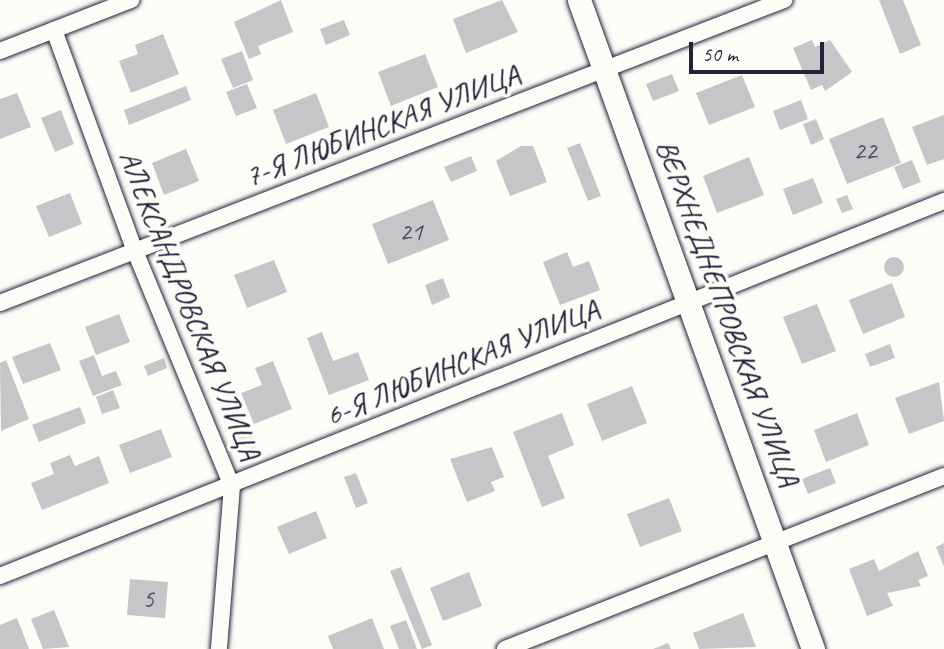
<!DOCTYPE html>
<meta charset="utf-8">
<style>
body{margin:0}
#map{position:relative;width:944px;height:649px;overflow:hidden;background:#fdfcf7;font-family:Caveat,sans-serif}
div>[style]{position:absolute}
.building>*{inset:0;background:#c6c6c8}
.round{border-radius:50%}
.roads{filter:drop-shadow(0 0 2px #22223b) drop-shadow(0 0 2px #22223b)}
.street>*{height:16px;margin:-8px;padding:0 8px;transform-origin:8px;border-radius:8px;background:#fdfcf7}
.secondary>*{height:23px;margin:-11.5px;padding:0 11.5px;transform-origin:11.5px;border-radius:11.5px;background:#fdfcf7}
span{translate:-50% -50%;white-space:nowrap;text-align:center;line-height:1.15;-webkit-text-stroke:7px #fdfcf7;paint-order:stroke}
.number-label{font-size:26px;color:#4b4b5e}
.number-label span{-webkit-text-stroke-width:0}
.street-label{font-size:30px;color:#22223b}
.scale{position:absolute;left:689px;top:42px;width:135px;height:32px;box-sizing:border-box;border:4px solid #22223b;border-top:0;padding-left:9px;font-size:21px;line-height:24px;white-space:nowrap;color:#22223b;-webkit-text-stroke:5px #fdfcf7;paint-order:stroke}
</style>
<div id="map">
<div class="building">
<i style="clip-path:polygon(281px 0,293px 32px,258px 46px,261px 54px,249px 59px,234px 22px)"></i>
<i style="clip-path:polygon(502px 0,518px 32px,466px 53px,453px 19px)"></i>
<i style="clip-path:polygon(879px 0,903px 0,921px 45px,900px 54px)"></i>
<i style="clip-path:polygon(344px 20px,350px 35px,326px 45px,320px 29px)"></i>
<i style="clip-path:polygon(163px 34px,179px 74px,131px 93px,119px 61px,138px 54px,135px 45px)"></i>
<i style="clip-path:polygon(812px 40px,815px 47px,830px 40px,852px 72px,825px 91px,822px 85px,811px 90px,793px 48px)"></i>
<i style="clip-path:polygon(242px 51px,253px 80px,233px 88px,221px 59px)"></i>
<i style="clip-path:polygon(425px 54px,438px 87px,391px 106px,378px 72px)"></i>
<i style="clip-path:polygon(672px 74px,679px 91px,653px 101px,646px 84px)"></i>
<i style="clip-path:polygon(742px 75px,755px 107px,709px 125px,696px 93px)"></i>
<i style="clip-path:polygon(247px 84px,257px 108px,236px 116px,226px 92px)"></i>
<i style="clip-path:polygon(186px 86px,191px 100px,129px 125px,124px 110px)"></i>
<i style="clip-path:polygon(17px 93px,31px 127px,0 139px,0 99px)"></i>
<i style="clip-path:polygon(316px 93px,329px 127px,286px 144px,273px 110px)"></i>
<i style="clip-path:polygon(801px 100px,808px 119px,780px 130px,773px 111px)"></i>
<i style="clip-path:polygon(61px 110px,74px 144px,55px 152px,41px 118px)"></i>
<i style="clip-path:polygon(944px 115px,944px 159px,927px 165px,912px 127px)"></i>
<i style="clip-path:polygon(883px 117px,901px 163px,847px 184px,829px 139px)"></i>
<i style="clip-path:polygon(816px 119px,824px 139px,811px 145px,803px 124px)"></i>
<i style="clip-path:polygon(580px 143px,601px 196px,588px 201px,567px 148px)"></i>
<i style="clip-path:polygon(521px 146px,533px 146px,547px 182px,510px 196px,496px 161px)"></i>
<i style="clip-path:polygon(186px 149px,199px 181px,164px 195px,152px 163px)"></i>
<i style="clip-path:polygon(471px 156px,477px 171px,451px 182px,444px 167px)"></i>
<i style="clip-path:polygon(749px 157px,764px 195px,717px 213px,703px 176px)"></i>
<i style="clip-path:polygon(912px 160px,921px 182px,903px 189px,894px 167px)"></i>
<i style="clip-path:polygon(813px 178px,823px 203px,793px 215px,783px 189px)"></i>
<i style="clip-path:polygon(70px 193px,82px 224px,49px 237px,36px 206px)"></i>
<i style="clip-path:polygon(847px 195px,853px 209px,842px 213px,836px 199px)"></i>
<i style="clip-path:polygon(433px 200px,449px 240px,388px 264px,372px 224px)"></i>
<i style="clip-path:polygon(567px 252px,573px 267px,589px 261px,600px 290px,560px 305px,543px 262px)"></i>
<i class="round" style="left:884px;top:257px;width:20px;height:20px"></i>
<i style="clip-path:polygon(274px 260px,287px 292px,247px 308px,234px 275px)"></i>
<i style="clip-path:polygon(443px 278px,450px 297px,432px 305px,425px 285px)"></i>
<i style="clip-path:polygon(892px 283px,905px 317px,863px 334px,849px 300px)"></i>
<i style="clip-path:polygon(817px 304px,836px 351px,802px 364px,783px 317px)"></i>
<i style="clip-path:polygon(119px 314px,130px 342px,96px 355px,85px 327px)"></i>
<i style="clip-path:polygon(322px 332px,333px 361px,358px 352px,369px 380px,329px 395px,307px 338px)"></i>
<i style="clip-path:polygon(50px 343px,61px 370px,23px 384px,12px 357px)"></i>
<i style="clip-path:polygon(890px 344px,895px 358px,870px 367px,865px 354px)"></i>
<i style="clip-path:polygon(94px 355px,102px 376px,116px 371px,122px 385px,93px 396px,79px 361px)"></i>
<i style="clip-path:polygon(164px 358px,167px 368px,148px 376px,144px 366px)"></i>
<i style="clip-path:polygon(6px 360px,29px 419px,1px 431px,0 363px)"></i>
<i style="clip-path:polygon(273px 361px,292px 409px,254px 424px,241px 393px,262px 385px,255px 368px)"></i>
<i style="clip-path:polygon(939px 382px,944px 421px,909px 434px,895px 398px)"></i>
<i style="clip-path:polygon(632px 386px,647px 423px,602px 441px,587px 404px)"></i>
<i style="clip-path:polygon(113px 390px,120px 408px,102px 414px,96px 397px)"></i>
<i style="clip-path:polygon(80px 407px,86px 423px,39px 442px,32px 425px)"></i>
<i style="clip-path:polygon(242px 408px,257px 447px,242px 453px,226px 414px)"></i>
<i style="clip-path:polygon(562px 413px,574px 445px,548px 456px,565px 498px,542px 507px,513px 432px)"></i>
<i style="clip-path:polygon(857px 413px,869px 445px,826px 462px,814px 430px)"></i>
<i style="clip-path:polygon(161px 429px,172px 457px,130px 473px,119px 445px)"></i>
<i style="clip-path:polygon(492px 447px,504px 477px,491px 482px,495px 491px,467px 502px,450px 459px)"></i>
<i style="clip-path:polygon(70px 455px,75px 466px,99px 456px,109px 483px,42px 510px,31px 483px,54px 474px,50px 463px)"></i>
<i style="clip-path:polygon(830px 468px,836px 483px,808px 494px,802px 479px)"></i>
<i style="clip-path:polygon(356px 473px,368px 503px,356px 508px,344px 477px)"></i>
<i style="clip-path:polygon(669px 498px,682px 531px,640px 547px,627px 514px)"></i>
<i style="clip-path:polygon(316px 511px,327px 538px,289px 554px,277px 527px)"></i>
<i style="clip-path:polygon(944px 543px,944px 567px,936px 547px)"></i>
<i style="clip-path:polygon(918px 551px,928px 576px,918px 580px,921px 586px,887px 593px,893px 606px,867px 616px,849px 569px,874px 559px,879px 571px)"></i>
<i style="clip-path:polygon(401px 567px,432px 645px,422px 649px,390px 571px)"></i>
<i style="clip-path:polygon(469px 572px,482px 606px,443px 621px,430px 588px)"></i>
<i style="clip-path:polygon(130px 579px,168px 582px,165px 618px,127px 615px)"></i>
<i style="clip-path:polygon(54px 610px,69px 647px,43px 649px,31px 619px)"></i>
<i style="clip-path:polygon(743px 613px,756px 647px,699px 649px,693px 633px)"></i>
<i style="clip-path:polygon(17px 618px,29px 649px,0 649px,0 625px)"></i>
<i style="clip-path:polygon(372px 618px,384px 649px,333px 649px,328px 636px)"></i>
<i style="clip-path:polygon(406px 620px,417px 649px,399px 649px,390px 626px)"></i>
<i style="clip-path:polygon(668px 643px,671px 649px,653px 649px)"></i>
</div>
<div class="roads">
<div class="street">
<i style="left:54px;top:30px;width:235px;rotate:69.9deg"></i>
<i style="left:135px;top:251px;width:254px;rotate:67.6deg"></i>
<i style="left:232px;top:486px;width:164px;rotate:94.6deg"></i>
<i style="left:0;top:51px;width:141px;rotate:-21.3deg"></i>
<i style="left:0;top:303px;width:841px;rotate:-21.13deg"></i>
<i style="left:0;top:576px;width:1016px;rotate:-21.67deg"></i>
<i style="left:505px;top:649px;width:472px;rotate:-21.5deg"></i>
</div>
<div class="secondary">
<i style="left:579px;top:0;width:690px;rotate:70.17deg"></i>
</div>
</div>
<div class="number-label">
<span style="left:865px;top:151px">22</span>
<span style="left:411px;top:232px">21</span>
<span style="left:148px;top:599px">5</span>
</div>
<div class="street-label">
<span style="left:382px;top:125px;rotate:-21deg">7-Я ЛЮБИНСКАЯ УЛИЦА</span>
<span style="left:190px;top:305px;rotate:68deg">АЛЕКСАНДРОВСКАЯ УЛИЦА</span>
<span style="left:728px;top:313px;rotate:70deg">ВЕРХНЕДНЕПРОВСКАЯ УЛИЦА</span>
<span style="left:462px;top:362px;rotate:-22deg">6-Я ЛЮБИНСКАЯ УЛИЦА</span>
</div>
<div class="scale">50 m</div>
</div>
